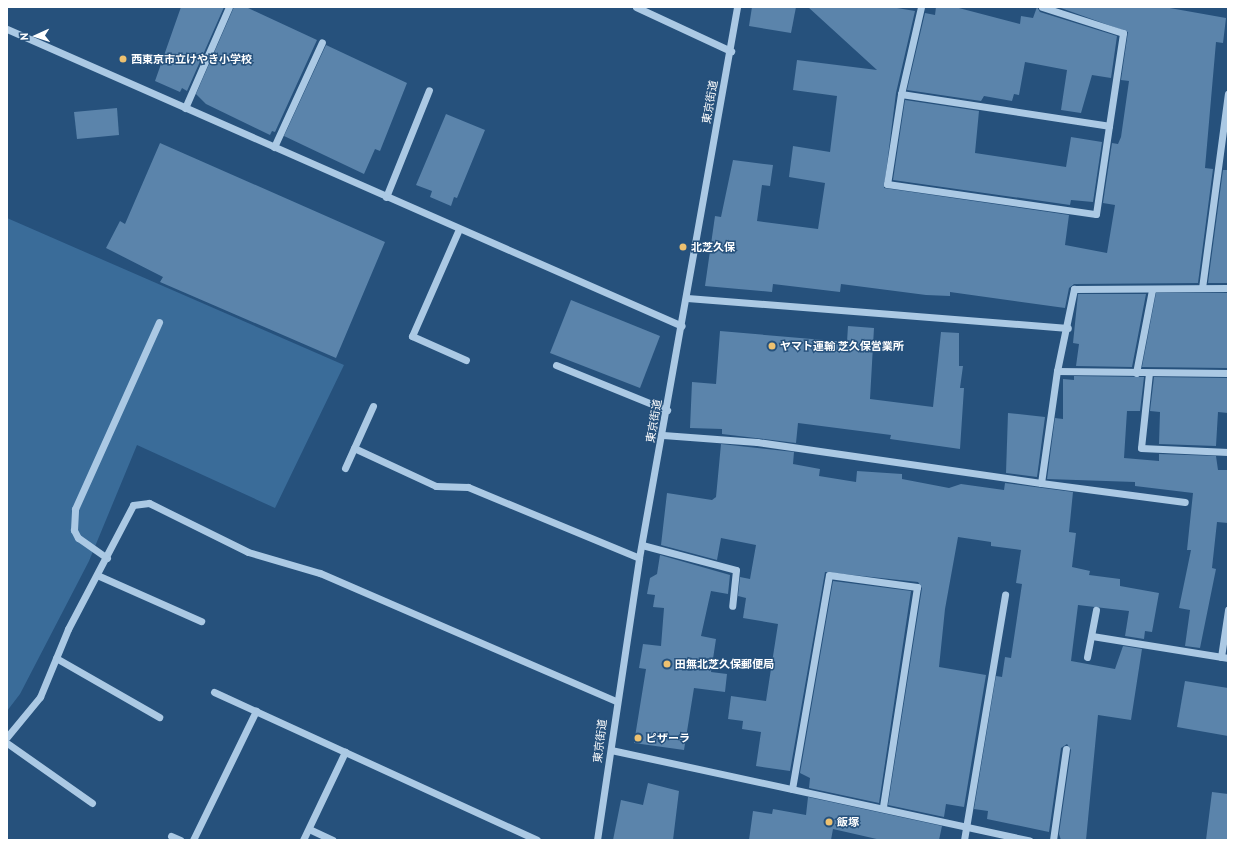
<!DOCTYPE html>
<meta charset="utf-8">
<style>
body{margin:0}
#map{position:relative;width:1235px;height:847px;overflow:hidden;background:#26517c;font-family:"PT Sans","Noto Sans JP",sans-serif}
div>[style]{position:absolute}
.green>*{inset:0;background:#3a6c99}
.building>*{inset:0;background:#5b84ab}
.minor>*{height:7px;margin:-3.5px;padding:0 3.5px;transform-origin:3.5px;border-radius:3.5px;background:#abc9e4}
.dots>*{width:11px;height:11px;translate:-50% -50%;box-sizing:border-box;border:2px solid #26517c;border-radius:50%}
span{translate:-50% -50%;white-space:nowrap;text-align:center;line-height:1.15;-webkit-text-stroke:3px #26517c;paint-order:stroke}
.poi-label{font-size:11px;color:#fff;font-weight:700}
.left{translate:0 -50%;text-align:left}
.street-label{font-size:11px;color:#fff}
.frame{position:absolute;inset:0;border:8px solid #fff;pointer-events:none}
.north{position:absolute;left:16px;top:16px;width:40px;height:40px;-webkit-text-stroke:3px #26517c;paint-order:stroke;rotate:267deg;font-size:11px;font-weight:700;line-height:16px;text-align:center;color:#fff}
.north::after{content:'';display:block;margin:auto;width:14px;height:18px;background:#fff;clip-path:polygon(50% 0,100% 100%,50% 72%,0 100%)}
</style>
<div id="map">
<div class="green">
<i style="clip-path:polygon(7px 218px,344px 365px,275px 508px,137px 445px,89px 561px,20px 694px,7px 711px)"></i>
</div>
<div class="building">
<i style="clip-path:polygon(181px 7px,224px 7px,187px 91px,182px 88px,180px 92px,155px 81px)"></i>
<i style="clip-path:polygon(234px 7px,246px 7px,317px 40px,275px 132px,272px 131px,270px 135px,206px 104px,196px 94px)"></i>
<i style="clip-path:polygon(752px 7px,796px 7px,791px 33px,749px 26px)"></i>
<i style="clip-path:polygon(808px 7px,891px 7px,915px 11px,896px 93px,884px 188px,1069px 215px,1065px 245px,1107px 253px,1115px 205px,1103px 203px,1112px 143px,1118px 144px,1121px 137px,1129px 81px,1121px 80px,1128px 32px,1058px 7px,1164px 7px,1226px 18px,1223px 43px,1216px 42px,1205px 168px,1213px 169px,1198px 283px,1074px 284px,1069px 288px,1065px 308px,950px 292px,950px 296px,926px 295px,841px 284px,840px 292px,773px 284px,772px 292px,705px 286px,715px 216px,721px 217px,733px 160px,773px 165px,770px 186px,762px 185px,757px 221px,818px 229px,825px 183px,789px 177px,793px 146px,830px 152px,837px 96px,793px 90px,797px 60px,877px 70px)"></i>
<i style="clip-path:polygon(936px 7px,955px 7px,1020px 24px,1021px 16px,1033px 18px,1037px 7px,1040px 12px,1117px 36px,1111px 78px,1092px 75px,1081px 113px,1061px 110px,1067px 70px,1025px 62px,1019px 95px,1014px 94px,1012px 101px,984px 96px,981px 101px,907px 90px,925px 13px,935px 15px)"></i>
<i style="clip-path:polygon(326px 45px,407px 83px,380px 151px,375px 149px,364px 174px,284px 136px)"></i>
<i style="clip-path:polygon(905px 100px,979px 111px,975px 153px,1066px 167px,1071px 137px,1102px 142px,1093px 202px,1071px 200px,1070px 205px,893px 180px)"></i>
<i style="clip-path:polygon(117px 108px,119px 135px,77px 139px,74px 112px)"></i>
<i style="clip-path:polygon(446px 114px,485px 130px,457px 198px,454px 197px,451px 206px,430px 197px,432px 191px,416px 185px)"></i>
<i style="clip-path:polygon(160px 143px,385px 242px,336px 358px,160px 282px,163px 277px,106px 248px,120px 221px,125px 224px)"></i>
<i style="clip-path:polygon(1223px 170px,1228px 170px,1228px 283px,1208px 283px)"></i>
<i style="clip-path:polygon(1156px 293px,1228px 293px,1228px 368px,1142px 367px)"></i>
<i style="clip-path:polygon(1078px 294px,1146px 294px,1132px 367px,1076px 366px,1079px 344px,1073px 343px)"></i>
<i style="clip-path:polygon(571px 300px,660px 336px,640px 388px,550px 353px)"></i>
<i style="clip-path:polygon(848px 326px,874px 328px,870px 399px,933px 407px,941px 332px,959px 333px,959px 366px,963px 366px,960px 388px,964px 388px,960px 449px,890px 439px,891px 435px,798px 423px,796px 443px,722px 434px,722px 429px,690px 428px,692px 382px,716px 384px,720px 331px,847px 342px)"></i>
<i style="clip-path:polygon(1074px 376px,1144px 377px,1140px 411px,1127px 411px,1124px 458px,1159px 461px,1159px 454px,1216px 456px,1218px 470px,1228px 470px,1228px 523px,1217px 522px,1212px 568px,1216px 569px,1200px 648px,1185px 646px,1190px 610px,1179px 608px,1191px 550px,1187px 550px,1193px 493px,1135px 486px,1135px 482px,1047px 479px,1055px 418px,1063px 419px,1063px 379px,1074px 380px)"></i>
<i style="clip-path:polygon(1154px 377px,1228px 378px,1228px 413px,1218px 412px,1216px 446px,1159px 444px,1160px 412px,1150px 411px)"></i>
<i style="clip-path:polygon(1008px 413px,1045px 417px,1037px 477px,1006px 473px)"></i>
<i style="clip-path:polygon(721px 444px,794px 452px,793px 464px,820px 469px,819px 476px,856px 482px,857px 471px,902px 474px,902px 479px,949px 488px,961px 484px,1004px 490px,1005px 483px,1073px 492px,1069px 532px,1076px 533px,1072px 567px,1090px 571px,1089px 575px,1120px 579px,1120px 586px,1159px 593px,1152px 632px,1145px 631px,1144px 639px,1125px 636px,1129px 611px,1078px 605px,1071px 661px,1115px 669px,1123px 646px,1142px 649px,1131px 720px,1098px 715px,1086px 840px,1061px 840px,1059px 834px,1071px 750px,1067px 744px,1061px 748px,1049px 832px,987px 819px,988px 811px,974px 809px,996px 676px,1002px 677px,1005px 657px,1011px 658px,1022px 584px,1016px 583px,1021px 550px,991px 546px,991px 542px,958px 537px,945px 609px,939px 667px,986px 675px,964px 807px,946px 804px,944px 817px,888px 805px,922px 588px,918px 582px,825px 572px,790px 771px,756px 766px,761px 732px,742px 729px,743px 721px,728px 719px,731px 696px,766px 701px,778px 624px,743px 618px,746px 598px,738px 596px,740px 577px,750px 579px,756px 545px,721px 538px,717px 560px,661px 545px,667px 493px,712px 500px,716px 497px)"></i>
<i style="clip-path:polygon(660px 555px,730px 575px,728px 594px,711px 591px,701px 636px,716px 639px,711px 672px,727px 674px,725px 692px,694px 688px,684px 750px,634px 743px,646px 669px,639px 668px,643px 644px,661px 646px,664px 608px,653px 607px,655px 595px,647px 594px,650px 578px,657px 574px)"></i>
<i style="clip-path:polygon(833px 581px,911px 591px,879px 803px,809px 788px,810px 778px,800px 773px)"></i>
<i style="clip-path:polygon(1185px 681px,1228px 688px,1228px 736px,1177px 727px)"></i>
<i style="clip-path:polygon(648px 783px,679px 791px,673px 840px,613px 840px,621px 800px,643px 805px)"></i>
<i style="clip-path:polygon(1212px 792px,1228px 794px,1228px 840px,1206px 840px)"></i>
<i style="clip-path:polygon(808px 797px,942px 826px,939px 840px,881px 840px,833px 829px,831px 840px,749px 840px,753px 811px,772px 814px,773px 809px,806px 815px)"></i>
</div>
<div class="minor">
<i style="left:636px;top:7px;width:105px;rotate:24.9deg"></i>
<i style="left:921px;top:7px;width:89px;rotate:102.9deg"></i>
<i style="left:901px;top:94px;width:210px;rotate:8.7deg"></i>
<i style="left:1109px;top:126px;width:94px;rotate:-81.4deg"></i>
<i style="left:1123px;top:33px;width:85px;rotate:-162.2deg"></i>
<i style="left:7px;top:29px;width:737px;rotate:23.75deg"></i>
<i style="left:901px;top:94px;width:91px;rotate:98.8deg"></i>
<i style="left:887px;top:184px;width:211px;rotate:8.2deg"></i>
<i style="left:1096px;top:214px;width:89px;rotate:-81.6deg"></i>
<i style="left:185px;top:108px;width:110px;rotate:-66.5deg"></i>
<i style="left:274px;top:147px;width:115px;rotate:-65.4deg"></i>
<i style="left:386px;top:197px;width:115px;rotate:-68.1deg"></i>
<i style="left:459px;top:229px;width:117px;rotate:113.7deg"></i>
<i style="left:412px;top:336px;width:59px;rotate:24deg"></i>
<i style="left:1202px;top:288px;width:196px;rotate:-82.4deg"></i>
<i style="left:687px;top:298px;width:382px;rotate:4.5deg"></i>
<i style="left:556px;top:365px;width:120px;rotate:22.1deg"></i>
<i style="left:1057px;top:371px;width:171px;rotate:0.7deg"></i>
<i style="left:1136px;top:373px;width:85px;rotate:-79.1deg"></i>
<i style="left:1149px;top:373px;width:75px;rotate:96.1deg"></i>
<i style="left:1141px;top:448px;width:87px;rotate:2.6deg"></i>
<i style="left:663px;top:435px;width:94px;rotate:4.3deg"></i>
<i style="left:757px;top:442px;width:287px;rotate:8.2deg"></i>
<i style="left:1041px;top:483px;width:113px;rotate:-81.9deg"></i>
<i style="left:1057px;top:371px;width:84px;rotate:-78.3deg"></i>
<i style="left:1074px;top:289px;width:154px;rotate:-0.4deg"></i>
<i style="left:354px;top:448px;width:90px;rotate:24.9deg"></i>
<i style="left:436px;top:486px;width:32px;rotate:2deg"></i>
<i style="left:468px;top:487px;width:185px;rotate:22.5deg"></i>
<i style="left:345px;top:468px;width:68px;rotate:-65.7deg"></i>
<i style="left:1041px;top:483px;width:145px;rotate:7.5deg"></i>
<i style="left:642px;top:545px;width:97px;rotate:14.9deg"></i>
<i style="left:736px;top:570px;width:36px;rotate:96deg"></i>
<i style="left:107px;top:558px;width:35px;rotate:-145deg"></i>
<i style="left:78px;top:538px;width:9px;rotate:-117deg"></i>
<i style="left:74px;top:530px;width:21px;rotate:-87deg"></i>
<i style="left:75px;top:509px;width:205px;rotate:-65.8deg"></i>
<i style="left:97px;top:575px;width:114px;rotate:23.9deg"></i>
<i style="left:1092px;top:636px;width:138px;rotate:9.2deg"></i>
<i style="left:1087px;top:657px;width:48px;rotate:-79.2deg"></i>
<i style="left:1221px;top:657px;width:48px;rotate:-81.5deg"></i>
<i style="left:56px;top:658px;width:119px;rotate:29.8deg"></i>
<i style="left:214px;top:692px;width:355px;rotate:24.6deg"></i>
<i style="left:7px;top:737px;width:52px;rotate:-50.5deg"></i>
<i style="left:40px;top:697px;width:74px;rotate:-67.6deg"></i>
<i style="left:68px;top:629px;width:140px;rotate:-62.3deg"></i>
<i style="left:133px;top:505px;width:16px;rotate:-7deg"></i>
<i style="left:149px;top:503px;width:110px;rotate:26.3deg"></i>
<i style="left:248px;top:552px;width:75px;rotate:16.3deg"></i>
<i style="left:320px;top:573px;width:322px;rotate:23.4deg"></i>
<i style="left:7px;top:743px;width:104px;rotate:35.2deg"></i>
<i style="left:611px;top:750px;width:428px;rotate:12.2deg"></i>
<i style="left:792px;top:789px;width:217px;rotate:-80.2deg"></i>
<i style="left:829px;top:575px;width:89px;rotate:7.8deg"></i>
<i style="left:917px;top:587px;width:223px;rotate:98.8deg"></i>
<i style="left:309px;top:829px;width:26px;rotate:25deg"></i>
<i style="left:171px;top:836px;width:10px;rotate:24deg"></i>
<i style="left:193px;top:840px;width:144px;rotate:-64deg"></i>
<i style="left:303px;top:840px;width:98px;rotate:-64.5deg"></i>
<i style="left:597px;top:840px;width:285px;rotate:-81.5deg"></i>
<i style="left:639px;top:558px;width:560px;rotate:-79.91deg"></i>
<i style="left:964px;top:840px;width:249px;rotate:-80.5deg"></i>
<i style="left:1053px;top:840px;width:92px;rotate:-81.9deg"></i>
</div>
<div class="dots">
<i style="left:123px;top:59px;background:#edc170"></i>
<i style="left:683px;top:247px;background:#edc170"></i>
<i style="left:772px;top:346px;background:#edc170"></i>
<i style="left:667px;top:664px;background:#edc170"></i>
<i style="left:638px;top:738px;background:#edc170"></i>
<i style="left:829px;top:822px;background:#edc170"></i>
</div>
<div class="poi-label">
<span class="left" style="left:131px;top:59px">西東京市立けやき小学校</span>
<span class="left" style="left:691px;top:247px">北芝久保</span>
<span class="left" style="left:780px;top:346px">ヤマト運輸 芝久保営業所</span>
<span class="left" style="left:675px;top:664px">田無北芝久保郵便局</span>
<span class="left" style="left:646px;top:738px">ピザーラ</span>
<span class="left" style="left:837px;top:822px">飯塚</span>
</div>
<div class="street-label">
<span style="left:710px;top:102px;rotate:-80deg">東京街道</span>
<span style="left:654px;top:421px;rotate:-80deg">東京街道</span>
<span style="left:600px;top:741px;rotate:-83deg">東京街道</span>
</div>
<div class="frame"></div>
<div class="north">N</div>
</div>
